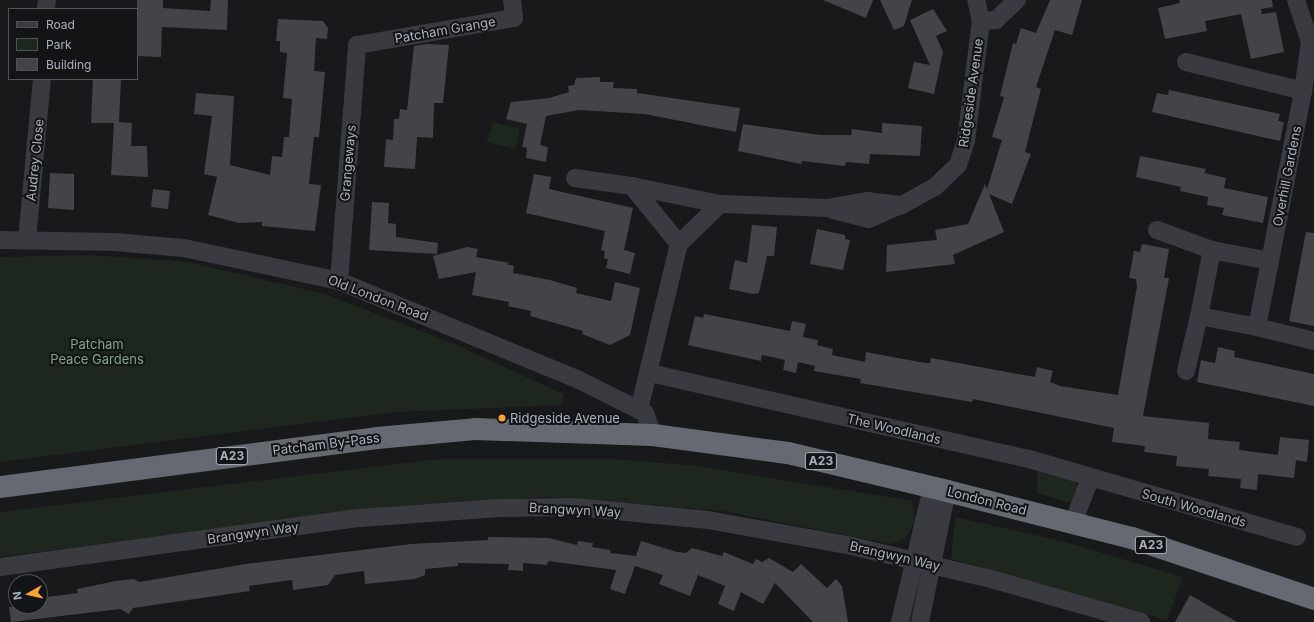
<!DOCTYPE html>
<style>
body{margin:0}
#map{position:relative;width:1314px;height:622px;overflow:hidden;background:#18191b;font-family:Inter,sans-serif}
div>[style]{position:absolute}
.green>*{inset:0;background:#1e271e}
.building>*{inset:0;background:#424448}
.street>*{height:18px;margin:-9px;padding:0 9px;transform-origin:9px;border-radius:9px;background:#393b40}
.highway>*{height:22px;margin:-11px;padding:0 11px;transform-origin:11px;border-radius:11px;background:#656a72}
.dots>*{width:11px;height:11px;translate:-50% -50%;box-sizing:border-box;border:2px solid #131416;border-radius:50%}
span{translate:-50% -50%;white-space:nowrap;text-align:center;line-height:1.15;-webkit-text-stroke:4px #131416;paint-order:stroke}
.shield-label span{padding:1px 3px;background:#131416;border:1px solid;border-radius:3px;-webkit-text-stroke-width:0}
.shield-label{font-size:12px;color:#aab1bc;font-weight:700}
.street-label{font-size:13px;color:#aab1bc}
.park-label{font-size:13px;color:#81a880}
.poi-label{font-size:13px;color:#aab1bc}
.left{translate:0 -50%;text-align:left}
.legend{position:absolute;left:8px;top:8px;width:130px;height:72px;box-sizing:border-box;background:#131416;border:1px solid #4f5358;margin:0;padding:5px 7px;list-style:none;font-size:12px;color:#aab1bc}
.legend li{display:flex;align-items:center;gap:8px;height:20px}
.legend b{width:20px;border:1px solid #4f5358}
.north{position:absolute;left:8px;top:574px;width:40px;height:40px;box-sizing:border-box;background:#131416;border:1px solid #4f5358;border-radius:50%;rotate:262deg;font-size:11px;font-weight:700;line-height:16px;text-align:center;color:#aab1bc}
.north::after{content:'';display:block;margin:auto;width:14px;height:18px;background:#ffa42d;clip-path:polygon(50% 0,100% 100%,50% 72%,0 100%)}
</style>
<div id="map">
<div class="green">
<i style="clip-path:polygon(493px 122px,520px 129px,515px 149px,487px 142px)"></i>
<i style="clip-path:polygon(89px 255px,187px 262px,325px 294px,459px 346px,563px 394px,562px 405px,394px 412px,0 462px,0 257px)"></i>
<i style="clip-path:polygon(439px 459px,615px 459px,698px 466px,912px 501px,915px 520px,906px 538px,891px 544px,722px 511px,546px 497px,403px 506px,0 557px,0 512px)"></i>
<i style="clip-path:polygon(1038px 467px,1074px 480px,1079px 487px,1077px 497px,1071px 503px,1037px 493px)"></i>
<i style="clip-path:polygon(955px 517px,1062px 541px,1183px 577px,1167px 620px,951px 559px)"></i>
</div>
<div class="building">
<i style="clip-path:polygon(137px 0,163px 0,163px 8px,210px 11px,211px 0,228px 0,227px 30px,162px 27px,161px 57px,137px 56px)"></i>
<i style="clip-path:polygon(823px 0,873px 0,866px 18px)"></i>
<i style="clip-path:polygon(880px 0,912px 0,904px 26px,894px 30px)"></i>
<i style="clip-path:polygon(1050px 0,1082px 0,1072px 35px,1055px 30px,1036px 87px,1041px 89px,1025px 152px,1031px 154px,1012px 204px,989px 194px,1004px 232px,953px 255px,955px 264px,886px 272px,887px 245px,937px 240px,935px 230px,968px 224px,985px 184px,987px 189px,1002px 140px,992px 137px,1004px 97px,1000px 96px,1013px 43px,1016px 44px,1021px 28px,1036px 33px)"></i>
<i style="clip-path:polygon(1179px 0,1272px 0,1273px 7px,1261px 9px,1262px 14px,1276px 12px,1284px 52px,1251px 59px,1241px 14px,1205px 21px,1207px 31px,1165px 39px,1158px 8px,1180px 3px)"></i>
<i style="clip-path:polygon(933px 9px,947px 31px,936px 36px,943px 52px,934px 94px,908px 88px,914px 62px,930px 65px,910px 20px)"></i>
<i style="clip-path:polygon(278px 19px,323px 21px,328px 28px,327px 39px,316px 38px,314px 71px,325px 72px,319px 137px,314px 137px,309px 184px,321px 185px,315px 231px,262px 226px,262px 222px,239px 223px,208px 215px,217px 177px,204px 174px,212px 116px,194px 114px,196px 93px,234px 96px,230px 165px,270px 175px,272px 156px,282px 157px,284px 137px,289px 137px,292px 99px,283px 98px,287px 53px,280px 52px,280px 41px,276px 41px)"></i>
<i style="clip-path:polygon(426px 44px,449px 45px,443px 103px,434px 103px,433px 138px,417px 137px,415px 169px,384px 167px,386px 139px,393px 140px,394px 119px,399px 119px,400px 109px,407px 110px,414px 46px)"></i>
<i style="clip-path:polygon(600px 77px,600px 82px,614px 82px,613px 88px,637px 89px,637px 93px,740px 108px,736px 132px,645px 114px,579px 110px,546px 116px,540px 145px,548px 147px,546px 162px,526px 158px,527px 148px,522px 147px,527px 124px,506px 119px,511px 102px,549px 98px,569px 92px,568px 86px,574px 85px,576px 78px)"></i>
<i style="clip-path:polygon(93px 79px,121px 79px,119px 122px,132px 123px,131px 146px,147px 146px,148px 177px,111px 175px,114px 123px,91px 123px)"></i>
<i style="clip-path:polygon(1169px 90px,1280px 114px,1278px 121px,1284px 122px,1280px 141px,1152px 112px,1157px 93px,1168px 95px)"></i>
<i style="clip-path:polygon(882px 123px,922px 126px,920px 156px,870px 154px,869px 164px,846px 162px,845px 166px,802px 161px,801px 164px,738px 151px,743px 124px,820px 135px,851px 135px,852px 129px,882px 133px)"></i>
<i style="clip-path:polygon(1140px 156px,1206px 169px,1204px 173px,1226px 178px,1224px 188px,1268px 197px,1263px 223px,1222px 215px,1224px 208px,1207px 205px,1208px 197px,1180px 191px,1181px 187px,1136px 177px)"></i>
<i style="clip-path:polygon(50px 173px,74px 174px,74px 210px,48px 208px)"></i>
<i style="clip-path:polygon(534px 174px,551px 177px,549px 189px,633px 208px,624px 250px,635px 253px,630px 274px,606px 268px,608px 259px,604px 258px,605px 251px,601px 250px,605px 231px,526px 213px)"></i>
<i style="clip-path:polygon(153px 189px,170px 191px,168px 209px,151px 207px)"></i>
<i style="clip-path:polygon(372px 202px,389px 203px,388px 223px,396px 224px,396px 237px,438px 243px,437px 254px,369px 250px)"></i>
<i style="clip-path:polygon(752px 225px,777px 227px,774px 256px,767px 256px,759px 293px,753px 294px,729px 289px,735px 260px,747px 263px)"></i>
<i style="clip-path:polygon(817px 229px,845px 235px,845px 239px,850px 240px,843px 270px,810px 264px)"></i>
<i style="clip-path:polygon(1306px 232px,1314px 233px,1314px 326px,1289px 321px)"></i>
<i style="clip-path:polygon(1142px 244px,1169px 249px,1164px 278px,1169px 278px,1143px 416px,1209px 423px,1208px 439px,1240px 442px,1239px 450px,1278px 455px,1280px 437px,1309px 440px,1307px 462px,1296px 460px,1294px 478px,1258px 474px,1257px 490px,1240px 488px,1241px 479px,1208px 476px,1209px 469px,1176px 466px,1177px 456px,1144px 452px,1145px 446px,1112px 442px,1114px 428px,973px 399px,972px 402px,860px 383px,861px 379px,814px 371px,815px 366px,798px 362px,796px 373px,783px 370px,785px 360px,762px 355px,761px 361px,688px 345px,695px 316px,703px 318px,704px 314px,790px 331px,792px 321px,806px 324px,803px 337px,818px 340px,817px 345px,833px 349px,832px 355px,865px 362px,866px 352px,925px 363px,930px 363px,931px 358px,1035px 377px,1037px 367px,1053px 371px,1050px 382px,1060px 386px,1118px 395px,1137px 286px,1136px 279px,1129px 278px,1134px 251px,1140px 252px)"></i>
<i style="clip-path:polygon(467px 247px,478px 249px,476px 257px,510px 263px,506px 264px,514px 266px,513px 273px,550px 280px,577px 288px,576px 293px,611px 301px,615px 282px,640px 288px,630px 335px,610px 345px,582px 334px,583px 331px,530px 316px,531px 311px,508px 306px,509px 302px,472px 295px,476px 272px,439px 279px,433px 256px)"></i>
<i style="clip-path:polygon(1218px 347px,1235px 351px,1234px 357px,1314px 374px,1314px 406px,1197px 382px,1201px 360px,1215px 363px)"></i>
<i style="clip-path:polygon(488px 537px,549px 538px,577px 545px,578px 541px,593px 543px,592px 547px,610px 550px,610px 553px,636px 556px,641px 541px,677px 552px,686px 553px,692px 548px,722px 556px,724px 552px,753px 564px,756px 559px,762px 562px,769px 558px,793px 572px,801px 564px,827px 588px,836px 579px,842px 586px,848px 622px,813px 622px,775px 583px,763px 604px,741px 592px,734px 611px,718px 604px,725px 586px,698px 575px,690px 596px,659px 584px,663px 575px,635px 566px,625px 594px,610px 589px,616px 570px,548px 561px,547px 565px,523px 563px,523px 571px,508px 570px,509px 564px,458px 563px,458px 566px,425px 569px,425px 575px,415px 579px,365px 584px,364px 571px,335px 575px,328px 585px,293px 590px,292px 580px,249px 586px,250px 591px,133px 608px,129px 614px,120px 609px,11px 622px,9px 607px,40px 606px,40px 598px,78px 593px,77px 589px,116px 581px,134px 579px,139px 582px,246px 564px,411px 544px,488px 540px)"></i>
<i style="clip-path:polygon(1190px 595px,1237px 622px,1175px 622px)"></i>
</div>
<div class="street">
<i style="left:46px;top:9px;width:9px;rotate:-84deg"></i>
<i style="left:981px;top:21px;width:15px;rotate:-4deg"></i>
<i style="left:996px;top:20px;width:29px;rotate:-44deg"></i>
<i style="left:1186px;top:62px;width:121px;rotate:13.9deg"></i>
<i style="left:575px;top:178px;width:58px;rotate:8deg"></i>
<i style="left:632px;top:186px;width:90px;rotate:11.6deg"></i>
<i style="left:632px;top:186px;width:75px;rotate:51deg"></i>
<i style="left:833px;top:210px;width:37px;rotate:14deg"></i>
<i style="left:869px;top:219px;width:35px;rotate:-24deg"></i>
<i style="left:1157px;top:230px;width:59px;rotate:20deg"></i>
<i style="left:0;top:240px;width:115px;rotate:1deg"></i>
<i style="left:115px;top:242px;width:69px;rotate:5deg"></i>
<i style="left:184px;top:248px;width:158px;rotate:12deg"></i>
<i style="left:339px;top:281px;width:257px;rotate:22.4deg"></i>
<i style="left:577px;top:379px;width:76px;rotate:26.6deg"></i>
<i style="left:645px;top:413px;width:23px;rotate:70deg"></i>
<i style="left:27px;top:240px;width:162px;rotate:-84.7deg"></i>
<i style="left:1270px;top:261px;width:59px;rotate:-169.3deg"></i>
<i style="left:1212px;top:250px;width:67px;rotate:101.1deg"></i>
<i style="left:1199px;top:316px;width:59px;rotate:10.7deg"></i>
<i style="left:1257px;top:327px;width:67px;rotate:-78.9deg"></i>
<i style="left:1270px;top:261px;width:173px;rotate:-79deg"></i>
<i style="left:1303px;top:91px;width:49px;rotate:-81.9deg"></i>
<i style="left:1310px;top:42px;width:44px;rotate:-108.4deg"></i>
<i style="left:339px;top:281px;width:237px;rotate:-85.6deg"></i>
<i style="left:357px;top:45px;width:159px;rotate:-9.8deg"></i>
<i style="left:514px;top:18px;width:18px;rotate:-96deg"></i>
<i style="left:1257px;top:327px;width:59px;rotate:13.8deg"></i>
<i style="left:1186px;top:371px;width:57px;rotate:-76.7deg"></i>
<i style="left:650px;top:373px;width:389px;rotate:12.8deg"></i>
<i style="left:1029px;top:459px;width:279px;rotate:16.2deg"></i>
<i style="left:639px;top:410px;width:171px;rotate:-76.5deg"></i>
<i style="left:679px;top:244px;width:57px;rotate:-44.3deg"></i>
<i style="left:720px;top:204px;width:107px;rotate:2.1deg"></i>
<i style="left:827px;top:208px;width:41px;rotate:-9.9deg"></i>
<i style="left:867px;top:201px;width:35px;rotate:7deg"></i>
<i style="left:902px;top:205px;width:38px;rotate:-29deg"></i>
<i style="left:935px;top:187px;width:32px;rotate:-44deg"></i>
<i style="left:958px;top:165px;width:25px;rotate:-72deg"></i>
<i style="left:966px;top:141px;width:121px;rotate:-82.9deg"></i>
<i style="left:981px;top:21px;width:22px;rotate:-103deg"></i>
<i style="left:1073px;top:523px;width:47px;rotate:-68.9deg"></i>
<i style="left:0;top:567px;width:363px;rotate:-7.8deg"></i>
<i style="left:360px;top:518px;width:140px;rotate:-4.1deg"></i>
<i style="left:500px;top:508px;width:74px;rotate:-0.8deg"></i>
<i style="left:574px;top:507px;width:135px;rotate:5.5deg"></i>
<i style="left:708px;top:520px;width:146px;rotate:10.2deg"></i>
<i style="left:852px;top:546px;width:147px;rotate:13.4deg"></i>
<i style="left:995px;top:580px;width:152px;rotate:16deg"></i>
<i style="left:900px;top:622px;width:138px;rotate:-76.6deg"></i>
<i style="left:920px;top:622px;width:134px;rotate:-78.4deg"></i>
</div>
<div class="highway">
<i style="left:0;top:487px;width:380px;rotate:-7.4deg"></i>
<i style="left:377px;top:438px;width:98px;rotate:-5.2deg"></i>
<i style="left:475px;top:429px;width:178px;rotate:1.9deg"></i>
<i style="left:653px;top:435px;width:136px;rotate:7.6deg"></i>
<i style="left:788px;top:453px;width:163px;rotate:13.4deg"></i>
<i style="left:947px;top:491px;width:191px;rotate:14.3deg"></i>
<i style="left:1132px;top:538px;width:192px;rotate:18.5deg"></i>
</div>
<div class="dots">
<i style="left:502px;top:418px;background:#ffa42d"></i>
</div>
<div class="shield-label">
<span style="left:232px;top:456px">A23</span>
<span style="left:821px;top:461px">A23</span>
<span style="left:1151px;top:545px">A23</span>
</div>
<div class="street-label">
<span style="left:445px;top:30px;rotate:-10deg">Patcham Grange</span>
<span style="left:971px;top:93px;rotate:-82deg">Ridgeside Avenue</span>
<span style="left:35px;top:160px;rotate:-84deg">Audrey Close</span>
<span style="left:348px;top:163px;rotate:-85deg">Grangeways</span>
<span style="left:1287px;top:176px;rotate:-79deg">Overhill Gardens</span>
<span style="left:378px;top:298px;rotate:21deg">Old London Road</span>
<span style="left:894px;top:429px;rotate:13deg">The Woodlands</span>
<span style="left:326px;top:444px;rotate:-7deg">Patcham By-Pass</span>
<span style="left:987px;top:501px;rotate:14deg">London Road</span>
<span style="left:1194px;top:508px;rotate:16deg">South Woodlands</span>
<span style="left:575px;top:510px;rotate:3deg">Brangwyn Way</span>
<span style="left:253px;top:533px;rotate:-8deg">Brangwyn Way</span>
<span style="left:895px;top:556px;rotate:13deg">Brangwyn Way</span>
</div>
<div class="park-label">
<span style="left:97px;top:352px">Patcham<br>Peace Gardens</span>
</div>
<div class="poi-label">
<span class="left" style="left:510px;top:418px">Ridgeside Avenue</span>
</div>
<ul class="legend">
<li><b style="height:5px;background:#393b40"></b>Road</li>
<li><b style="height:11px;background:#1e271e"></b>Park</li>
<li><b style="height:11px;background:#424448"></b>Building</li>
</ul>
<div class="north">N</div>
</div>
